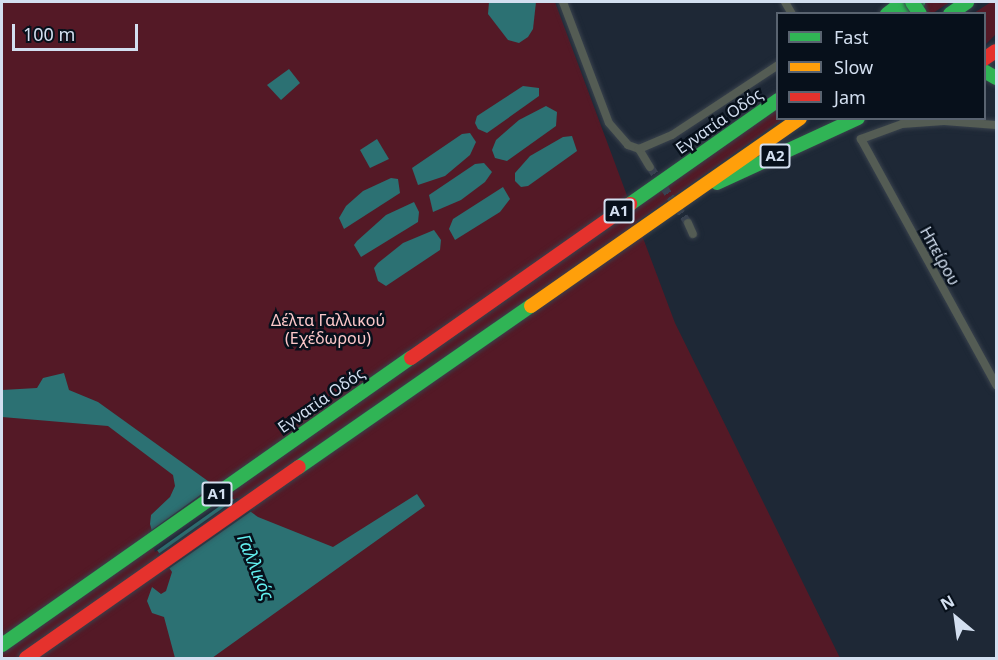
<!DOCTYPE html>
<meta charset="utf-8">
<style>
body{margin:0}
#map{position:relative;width:998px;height:660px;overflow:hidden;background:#1e2836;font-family:"Noto Sans",sans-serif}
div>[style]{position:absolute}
.green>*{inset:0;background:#541926}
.water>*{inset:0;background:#2c7173}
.pier>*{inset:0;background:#1e2836}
.street-tunnel>*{height:8px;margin-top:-4px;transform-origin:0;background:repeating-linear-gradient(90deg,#394352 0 8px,transparent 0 12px)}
.roads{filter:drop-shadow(0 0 2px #39424d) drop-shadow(0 0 2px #39424d)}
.street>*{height:8px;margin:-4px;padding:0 4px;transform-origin:4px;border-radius:4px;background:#545c54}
.fast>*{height:14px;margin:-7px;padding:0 7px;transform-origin:7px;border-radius:7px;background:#30b455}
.slow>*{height:14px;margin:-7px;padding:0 7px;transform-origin:7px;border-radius:7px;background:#ff9f0a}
.jam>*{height:14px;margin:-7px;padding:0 7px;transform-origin:7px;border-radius:7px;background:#e5322d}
.bridges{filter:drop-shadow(0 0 2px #39424d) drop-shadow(0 0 2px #39424d)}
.fast-bridge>*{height:14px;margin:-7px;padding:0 7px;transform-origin:7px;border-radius:7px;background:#30b455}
span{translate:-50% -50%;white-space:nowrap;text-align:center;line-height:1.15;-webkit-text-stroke:5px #07101b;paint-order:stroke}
.shield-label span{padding:2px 4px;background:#07101b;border:2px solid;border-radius:4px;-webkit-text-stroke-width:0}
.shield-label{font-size:15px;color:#d3dff0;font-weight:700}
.street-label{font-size:16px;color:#d3dff0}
.park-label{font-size:16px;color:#fcc7c9}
.water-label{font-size:18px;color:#63f1f1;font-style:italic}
.frame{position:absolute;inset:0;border:3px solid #d3dff0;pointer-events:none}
.legend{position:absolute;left:776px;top:12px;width:210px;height:108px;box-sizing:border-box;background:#07101b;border:2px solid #596370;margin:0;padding:8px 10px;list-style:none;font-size:18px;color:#d3dff0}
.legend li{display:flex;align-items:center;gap:12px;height:30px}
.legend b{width:30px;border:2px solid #596370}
.north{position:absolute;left:926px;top:588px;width:60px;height:60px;-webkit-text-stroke:4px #07101b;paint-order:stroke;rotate:331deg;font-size:16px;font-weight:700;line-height:24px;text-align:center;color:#d3dff0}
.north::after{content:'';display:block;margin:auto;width:21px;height:27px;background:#d3dff0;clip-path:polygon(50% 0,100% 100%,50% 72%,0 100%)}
.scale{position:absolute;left:12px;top:24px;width:126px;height:27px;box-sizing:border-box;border:3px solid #d3dff0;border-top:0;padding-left:8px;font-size:18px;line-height:21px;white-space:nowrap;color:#d3dff0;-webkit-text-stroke:4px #07101b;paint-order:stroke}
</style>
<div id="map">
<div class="green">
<i style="clip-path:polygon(2px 2px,555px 2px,632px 209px,777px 107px,778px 118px,783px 119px,637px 222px,675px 323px,840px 658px,2px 658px)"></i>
<i style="clip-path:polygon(927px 2px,950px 2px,933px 13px,910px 14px)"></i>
<i style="clip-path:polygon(991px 2px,996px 2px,996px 34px,985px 45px,984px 14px,974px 13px)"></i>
</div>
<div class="water">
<i style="clip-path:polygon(489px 2px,536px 2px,533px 29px,528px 37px,519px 43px,508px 40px,488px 14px)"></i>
<i style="clip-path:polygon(289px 69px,300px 83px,281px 100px,267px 85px)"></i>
<i style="clip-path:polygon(523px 86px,539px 88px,539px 96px,487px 133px,478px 129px,475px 123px,477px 116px)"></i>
<i style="clip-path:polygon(546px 106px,557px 112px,556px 126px,507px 161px,495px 158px,492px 150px,496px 140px,519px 120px)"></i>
<i style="clip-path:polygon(470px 133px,476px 142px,470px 155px,445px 176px,418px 185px,412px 168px,462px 134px)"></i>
<i style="clip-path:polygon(572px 136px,577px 151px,528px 186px,521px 187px,515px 181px,515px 173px,530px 156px,563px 137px)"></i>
<i style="clip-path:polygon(377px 139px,389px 159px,370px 168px,360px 150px)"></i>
<i style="clip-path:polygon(484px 163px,492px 172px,485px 182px,461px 200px,433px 212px,429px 195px,475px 164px)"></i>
<i style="clip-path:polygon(391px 178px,398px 179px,400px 193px,344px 229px,339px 218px,346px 206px,363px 191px)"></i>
<i style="clip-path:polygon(503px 187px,510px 199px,500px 212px,455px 240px,449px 229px,453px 219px)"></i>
<i style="clip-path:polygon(414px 202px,419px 212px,418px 222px,361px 257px,354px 245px,357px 241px,386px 215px)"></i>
<i style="clip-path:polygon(434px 230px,441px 240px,440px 250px,386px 286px,378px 281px,374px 268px,378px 263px,403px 243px)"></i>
<i style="clip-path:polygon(64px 373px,69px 390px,98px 402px,258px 517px,333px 547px,417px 494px,425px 506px,212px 658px,175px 658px,164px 617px,152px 613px,147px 601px,152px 587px,161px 594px,166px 591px,172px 572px,157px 550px,150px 524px,151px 515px,170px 497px,175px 486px,173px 475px,108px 426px,2px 417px,2px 390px,37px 388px,43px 378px)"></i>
</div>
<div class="pier">
<i style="clip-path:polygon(217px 483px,234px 496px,155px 552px,149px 532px)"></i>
<i style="clip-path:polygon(237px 498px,253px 510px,167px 570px,157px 555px)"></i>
</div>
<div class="street-tunnel">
<i style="left:650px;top:167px;width:68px;rotate:55.8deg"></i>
</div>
<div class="roads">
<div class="street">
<i style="left:563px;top:2px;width:129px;rotate:69.2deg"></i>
<i style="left:609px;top:123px;width:29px;rotate:49deg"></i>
<i style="left:628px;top:145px;width:12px;rotate:20deg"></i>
<i style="left:639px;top:149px;width:21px;rotate:59deg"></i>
<i style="left:785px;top:2px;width:14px;rotate:60deg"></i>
<i style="left:996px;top:125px;width:52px;rotate:-175.6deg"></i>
<i style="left:944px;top:121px;width:42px;rotate:175.9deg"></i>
<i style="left:902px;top:124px;width:44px;rotate:159.9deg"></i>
<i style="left:861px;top:139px;width:281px;rotate:61.2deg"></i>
<i style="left:639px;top:149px;width:36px;rotate:-23deg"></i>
<i style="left:672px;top:135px;width:127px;rotate:-33.4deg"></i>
<i style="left:688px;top:223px;width:12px;rotate:66deg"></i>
</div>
<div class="fast">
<i style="left:887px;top:14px;width:20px;rotate:-37deg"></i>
<i style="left:901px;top:14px;width:21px;rotate:-35deg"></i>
<i style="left:950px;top:14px;width:21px;rotate:-35deg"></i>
<i style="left:984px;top:71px;width:14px;rotate:30deg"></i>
<i style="left:717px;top:183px;width:155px;rotate:-24.7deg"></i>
<i style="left:630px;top:204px;width:181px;rotate:-35.1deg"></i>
<i style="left:299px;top:467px;width:282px;rotate:-34.8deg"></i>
<i style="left:2px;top:645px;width:500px;rotate:-35.1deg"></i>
</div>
<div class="slow">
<i style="left:531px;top:306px;width:328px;rotate:-34.9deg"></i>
</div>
<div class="jam">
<i style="left:984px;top:59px;width:14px;rotate:-34deg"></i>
<i style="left:411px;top:358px;width:268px;rotate:-35.1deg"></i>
<i style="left:26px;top:658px;width:333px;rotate:-35deg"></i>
</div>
</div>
<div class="bridges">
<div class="fast-bridge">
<i style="left:912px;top:2px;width:14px;rotate:56deg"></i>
</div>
</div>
<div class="shield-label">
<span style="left:775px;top:156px">Α2</span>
<span style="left:619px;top:211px">Α1</span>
<span style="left:217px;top:494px">Α1</span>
</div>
<div class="street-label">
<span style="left:719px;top:121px;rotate:-35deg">Εγνατία Οδός</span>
<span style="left:940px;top:256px;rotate:61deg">Ηπείρου</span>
<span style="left:321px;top:400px;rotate:-35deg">Εγνατία Οδός</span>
</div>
<div class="park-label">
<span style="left:328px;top:329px">Δέλτα Γαλλικού<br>(Εχέδωρου)</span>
</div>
<div class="water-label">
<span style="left:256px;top:567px;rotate:68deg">Γαλλικός</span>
</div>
<div class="frame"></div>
<ul class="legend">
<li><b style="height:8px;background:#30b455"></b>Fast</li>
<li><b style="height:8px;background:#ff9f0a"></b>Slow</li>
<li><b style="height:8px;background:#e5322d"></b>Jam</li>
</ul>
<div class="north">N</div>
<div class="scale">100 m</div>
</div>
